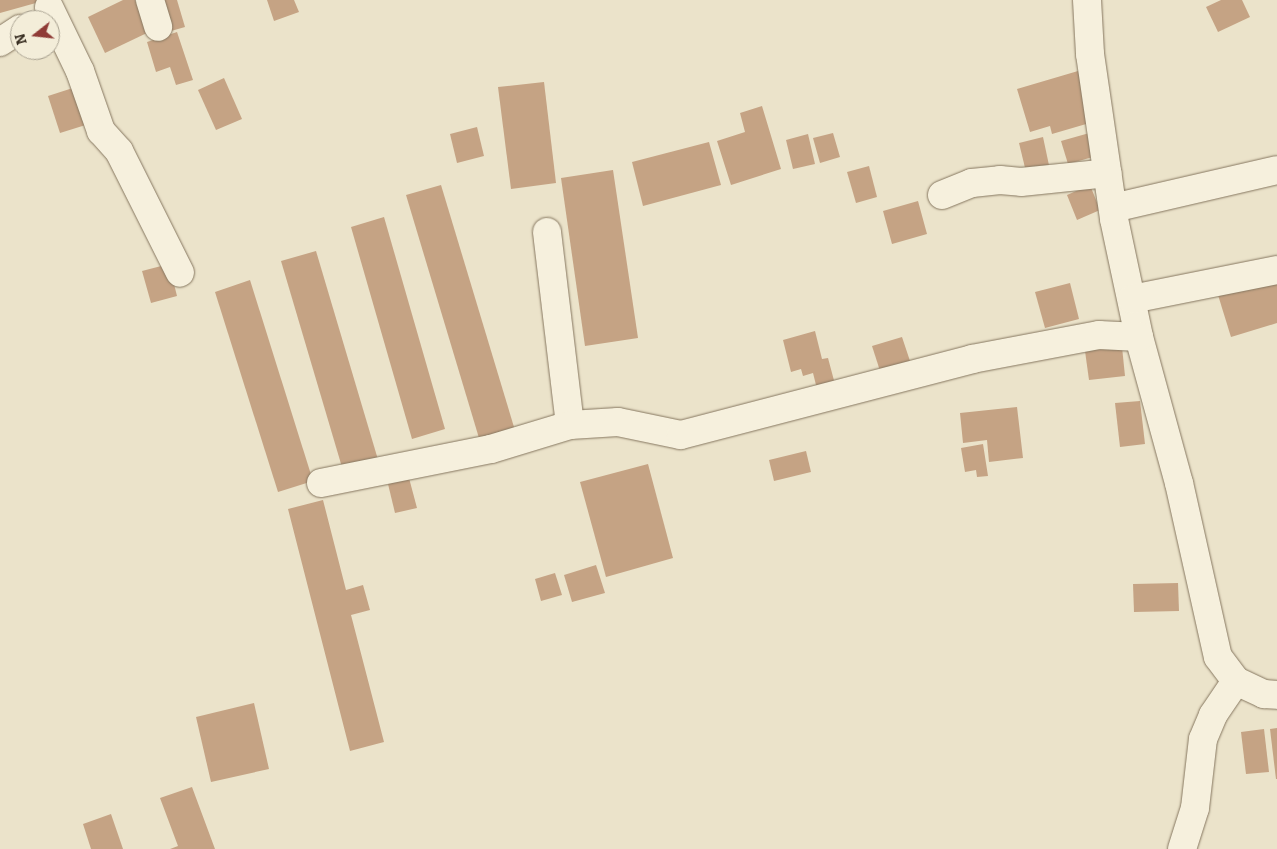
<!DOCTYPE html>
<style>
body{margin:0}
#map{position:relative;width:1277px;height:849px;overflow:hidden;background:#ebe3ca;font-family:Bitter,serif}
div>[style]{position:absolute}
.building>*{inset:0;background:#c5a384}
.roads{filter:drop-shadow(0 0 1px #867760) drop-shadow(0 0 1px #867760)}
.minor>*{height:28px;margin:-14px;padding:0 14px;transform-origin:14px;border-radius:14px;background:#f6f0dd}
span{translate:-50% -50%;white-space:nowrap;text-align:center;line-height:1.15;-webkit-text-stroke:4.5px #f3edd9;paint-order:stroke}
.north{position:absolute;left:10px;top:10px;width:50px;height:50px;box-sizing:border-box;background:#f3edd9;border:1px solid #a8a190;border-radius:50%;rotate:254deg;font-size:14px;font-weight:700;line-height:20px;text-align:center;color:#382e22}
.north::after{content:'';display:block;margin:auto;width:18px;height:22px;background:#8f3b36;clip-path:polygon(50% 0,100% 100%,50% 72%,0 100%)}
</style>
<div id="map">
<div class="building">
<i style="clip-path:polygon(0 0,43px 0,43px 1px,0 13px)"></i>
<i style="clip-path:polygon(123px 0,135px 0,149px 32px,105px 53px,88px 17px)"></i>
<i style="clip-path:polygon(157px 0,177px 0,185px 27px,171px 31px)"></i>
<i style="clip-path:polygon(267px 0,294px 0,299px 12px,274px 21px)"></i>
<i style="clip-path:polygon(1221px 0,1242px 0,1250px 17px,1218px 32px,1206px 7px)"></i>
<i style="clip-path:polygon(177px 32px,193px 80px,176px 85px,170px 67px,156px 72px,147px 42px)"></i>
<i style="clip-path:polygon(1078px 71px,1093px 122px,1052px 134px,1050px 126px,1030px 132px,1017px 89px)"></i>
<i style="clip-path:polygon(224px 78px,242px 119px,216px 130px,198px 90px)"></i>
<i style="clip-path:polygon(544px 82px,556px 183px,511px 189px,498px 87px)"></i>
<i style="clip-path:polygon(79px 86px,92px 123px,60px 133px,48px 96px)"></i>
<i style="clip-path:polygon(762px 106px,781px 169px,731px 185px,717px 141px,745px 132px,740px 113px)"></i>
<i style="clip-path:polygon(477px 127px,484px 156px,457px 163px,450px 134px)"></i>
<i style="clip-path:polygon(1093px 132px,1100px 155px,1068px 164px,1061px 141px)"></i>
<i style="clip-path:polygon(833px 133px,840px 157px,820px 163px,813px 138px)"></i>
<i style="clip-path:polygon(808px 134px,815px 164px,793px 169px,786px 140px)"></i>
<i style="clip-path:polygon(1043px 137px,1050px 170px,1027px 176px,1019px 143px)"></i>
<i style="clip-path:polygon(709px 142px,721px 185px,643px 206px,632px 162px)"></i>
<i style="clip-path:polygon(869px 166px,877px 197px,856px 203px,847px 172px)"></i>
<i style="clip-path:polygon(613px 170px,638px 338px,585px 346px,561px 178px)"></i>
<i style="clip-path:polygon(441px 185px,517px 437px,482px 448px,406px 195px)"></i>
<i style="clip-path:polygon(1090px 185px,1100px 210px,1077px 220px,1067px 195px)"></i>
<i style="clip-path:polygon(918px 201px,927px 234px,892px 244px,883px 211px)"></i>
<i style="clip-path:polygon(384px 217px,445px 429px,412px 439px,351px 227px)"></i>
<i style="clip-path:polygon(316px 251px,379px 463px,344px 474px,281px 261px)"></i>
<i style="clip-path:polygon(169px 264px,177px 296px,151px 303px,142px 271px)"></i>
<i style="clip-path:polygon(250px 280px,313px 481px,278px 492px,215px 292px)"></i>
<i style="clip-path:polygon(1277px 282px,1277px 323px,1231px 337px,1218px 295px)"></i>
<i style="clip-path:polygon(1070px 283px,1079px 319px,1045px 328px,1035px 292px)"></i>
<i style="clip-path:polygon(815px 331px,822px 359px,828px 358px,836px 388px,818px 393px,813px 373px,803px 376px,801px 369px,791px 372px,783px 340px)"></i>
<i style="clip-path:polygon(902px 337px,912px 367px,882px 377px,872px 346px)"></i>
<i style="clip-path:polygon(1122px 347px,1125px 376px,1089px 380px,1085px 351px)"></i>
<i style="clip-path:polygon(1140px 401px,1145px 444px,1120px 447px,1115px 403px)"></i>
<i style="clip-path:polygon(1017px 407px,1023px 458px,989px 462px,987px 440px,963px 443px,960px 413px)"></i>
<i style="clip-path:polygon(983px 444px,988px 476px,977px 477px,976px 470px,965px 472px,961px 448px)"></i>
<i style="clip-path:polygon(806px 451px,811px 472px,774px 481px,769px 460px)"></i>
<i style="clip-path:polygon(648px 464px,673px 558px,606px 577px,580px 482px)"></i>
<i style="clip-path:polygon(409px 478px,417px 508px,395px 513px,388px 484px)"></i>
<i style="clip-path:polygon(323px 500px,346px 590px,363px 585px,370px 610px,351px 615px,384px 742px,350px 751px,288px 509px)"></i>
<i style="clip-path:polygon(596px 565px,605px 593px,572px 602px,564px 575px)"></i>
<i style="clip-path:polygon(555px 573px,562px 595px,541px 601px,535px 579px)"></i>
<i style="clip-path:polygon(1178px 583px,1179px 611px,1134px 612px,1133px 584px)"></i>
<i style="clip-path:polygon(254px 703px,269px 769px,211px 782px,196px 717px)"></i>
<i style="clip-path:polygon(1277px 728px,1277px 779px,1276px 779px,1270px 729px)"></i>
<i style="clip-path:polygon(1264px 729px,1269px 772px,1246px 774px,1241px 732px)"></i>
<i style="clip-path:polygon(192px 787px,215px 849px,170px 849px,178px 846px,160px 798px)"></i>
<i style="clip-path:polygon(111px 814px,123px 849px,91px 849px,83px 824px)"></i>
</div>
<div class="roads">
<div class="minor">
<i style="left:150px;top:0;width:28px;rotate:73deg"></i>
<i style="left:1087px;top:0;width:54px;rotate:86.8deg"></i>
<i style="left:1090px;top:54px;width:167px;rotate:81.7deg"></i>
<i style="left:1114px;top:219px;width:121px;rotate:78deg"></i>
<i style="left:1139px;top:337px;width:151px;rotate:74.7deg"></i>
<i style="left:1179px;top:483px;width:178px;rotate:77.4deg"></i>
<i style="left:1218px;top:657px;width:30px;rotate:53deg"></i>
<i style="left:1236px;top:681px;width:31px;rotate:25deg"></i>
<i style="left:1264px;top:694px;width:13px;rotate:4deg"></i>
<i style="left:49px;top:7px;width:71px;rotate:64.2deg"></i>
<i style="left:80px;top:71px;width:64px;rotate:70.7deg"></i>
<i style="left:101px;top:131px;width:27px;rotate:48deg"></i>
<i style="left:119px;top:151px;width:136px;rotate:63.4deg"></i>
<i style="left:0;top:42px;width:24px;rotate:-33deg"></i>
<i style="left:942px;top:195px;width:32px;rotate:-22deg"></i>
<i style="left:972px;top:183px;width:28px;rotate:-6deg"></i>
<i style="left:1000px;top:180px;width:21px;rotate:5deg"></i>
<i style="left:1021px;top:182px;width:87px;rotate:-5.9deg"></i>
<i style="left:1113px;top:208px;width:168px;rotate:-13deg"></i>
<i style="left:547px;top:232px;width:194px;rotate:83.2deg"></i>
<i style="left:1132px;top:299px;width:148px;rotate:-11.3deg"></i>
<i style="left:321px;top:483px;width:173px;rotate:-11.3deg"></i>
<i style="left:491px;top:449px;width:83px;rotate:-16.9deg"></i>
<i style="left:570px;top:425px;width:48px;rotate:-3.6deg"></i>
<i style="left:618px;top:422px;width:64px;rotate:11.7deg"></i>
<i style="left:681px;top:435px;width:301px;rotate:-14.6deg"></i>
<i style="left:972px;top:359px;width:129px;rotate:-10.7deg"></i>
<i style="left:1099px;top:335px;width:40px;rotate:2.9deg"></i>
<i style="left:1182px;top:849px;width:43px;rotate:-72.4deg"></i>
<i style="left:1195px;top:808px;width:69px;rotate:-83.4deg"></i>
<i style="left:1203px;top:739px;width:26px;rotate:-67deg"></i>
<i style="left:1213px;top:715px;width:41px;rotate:-55.9deg"></i>
</div>
</div>
<div class="north">N</div>
</div>
